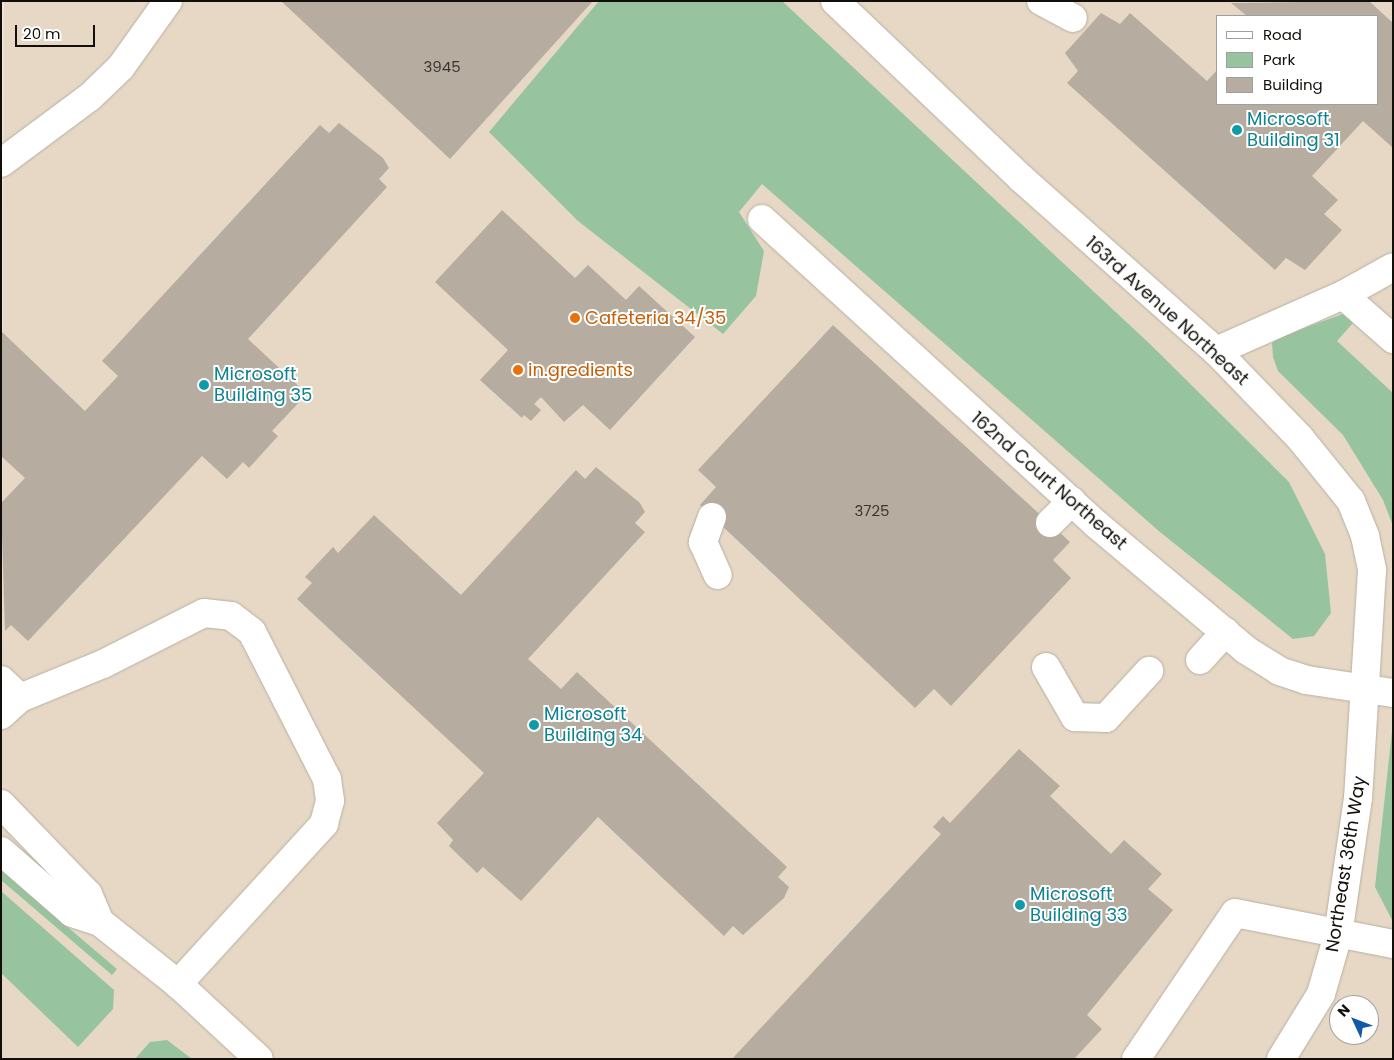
<!DOCTYPE html>
<style>
body{margin:0}
#map{position:relative;width:1394px;height:1060px;overflow:hidden;background:#eee4d7;font-family:Poppins,sans-serif}
div>[style]{position:absolute}
.built>*{inset:0;background:#e6d8c5}
.green>*{inset:0;background:#97c49f}
.building>*{inset:0;background:#b6ada0}
.roads{filter:drop-shadow(0 0 1px #b8afa2) drop-shadow(0 0 1px #b8afa2)}
.minor>*{height:28px;margin:-14px;padding:0 14px;transform-origin:14px;border-radius:14px;background:#fff}
.dots>*{width:14px;height:14px;translate:-50% -50%;box-sizing:border-box;border:2px solid #fff;border-radius:50%}
span{translate:-50% -50%;white-space:nowrap;text-align:center;line-height:1.15;-webkit-text-stroke:4px #fff;paint-order:stroke}
.number-label{font-size:15px;color:#3b3630}
.number-label span{-webkit-text-stroke-width:0}
.culture-label{font-size:18px;color:#0d838f}
.left{translate:0 -50%;text-align:left}
.street-label{font-size:18px;color:#120f0b}
.food-label{font-size:18px;color:#c56008}
.frame{position:absolute;inset:0;border:2px solid #120f0b;pointer-events:none}
.legend{position:absolute;left:1216px;top:15px;width:162px;height:90px;box-sizing:border-box;background:#fff;border:1px solid #a09f9d;margin:0;padding:6px 9px;list-style:none;font-size:15px;color:#120f0b}
.legend li{display:flex;align-items:center;gap:10px;height:25px}
.legend b{width:25px;border:1px solid #a09f9d}
.north{position:absolute;left:1329px;top:995px;width:50px;height:50px;box-sizing:border-box;background:#fff;border:1px solid #a09f9d;border-radius:50%;rotate:313deg;font-size:14px;font-weight:700;line-height:20px;text-align:center;color:#120f0b}
.north::after{content:'';display:block;margin:auto;width:18px;height:22px;background:#1359a9;clip-path:polygon(50% 0,100% 100%,50% 72%,0 100%)}
.scale{position:absolute;left:15px;top:25px;width:80px;height:22px;box-sizing:border-box;border:2px solid #120f0b;border-top:0;padding-left:6px;font-size:15px;line-height:18px;white-space:nowrap;color:#120f0b;-webkit-text-stroke:4px #fff;paint-order:stroke}
</style>
<div id="map">
<div class="built">
<i style="clip-path:polygon(evenodd,4px 1px,1393px 1px,1393px 1059px,1px 1059px,4px 1px,1218px 16px,1378px 16px,1378px 104px,1218px 104px,1218px 16px,4px 1px,1339px 1005px,1369px 1005px,1369px 1035px,1339px 1035px,1339px 1005px)"></i>
</div>
<div class="green">
<i style="clip-path:polygon(599px 1px,782px 1px,1150px 344px,1289px 482px,1325px 554px,1331px 613px,1314px 636px,1293px 639px,1160px 532px,762px 184px,739px 212px,764px 251px,756px 296px,723px 334px,578px 221px,489px 132px)"></i>
<i style="clip-path:polygon(1343px 314px,1353px 323px,1337px 341px,1393px 393px,1393px 526px,1383px 500px,1343px 435px,1278px 371px,1273px 357px,1272px 343px,1279px 337px)"></i>
<i style="clip-path:polygon(1393px 722px,1393px 922px,1375px 887px)"></i>
<i style="clip-path:polygon(1px 870px,64px 924px,117px 969px,112px 975px,1px 880px)"></i>
<i style="clip-path:polygon(1px 891px,114px 990px,113px 1009px,78px 1047px,1px 973px)"></i>
<i style="clip-path:polygon(167px 1040px,192px 1059px,135px 1059px,150px 1042px)"></i>
</div>
<div class="building">
<i style="clip-path:polygon(281px 1px,593px 1px,450px 159px)"></i>
<i style="clip-path:polygon(1369px 1px,1393px 23px,1393px 148px,1363px 121px,1312px 176px,1338px 200px,1324px 214px,1342px 230px,1305px 270px,1286px 258px,1275px 270px,1067px 83px,1078px 71px,1065px 53px,1101px 13px,1120px 24px,1130px 13px,1207px 81px,1218px 69px,1218px 104px,1378px 104px,1378px 16px,1247px 16px,1231px 3px)"></i>
<i style="clip-path:polygon(339px 123px,383px 158px,389px 168px,379px 179px,387px 187px,248px 339px,307px 394px,272px 431px,278px 436px,249px 468px,243px 462px,227px 479px,202px 456px,28px 641px,11px 625px,5px 631px,1px 503px,25px 478px,1px 456px,1px 331px,85px 411px,118px 376px,102px 361px,320px 125px,329px 133px)"></i>
<i style="clip-path:polygon(502px 210px,575px 278px,588px 265px,626px 300px,639px 286px,695px 337px,610px 430px,583px 405px,564px 422px,541px 397px,534px 404px,541px 410px,531px 421px,524px 415px,522px 418px,480px 380px,508px 350px,435px 282px)"></i>
<i style="clip-path:polygon(833px 325px,1070px 542px,1053px 560px,1071px 578px,951px 706px,934px 689px,915px 708px,700px 505px,716px 487px,698px 470px)"></i>
<i style="clip-path:polygon(596px 467px,640px 503px,645px 512px,635px 523px,645px 532px,528px 659px,561px 689px,577px 672px,787px 867px,778px 877px,789px 887px,784px 898px,743px 935px,733px 926px,724px 936px,598px 817px,521px 901px,483px 867px,477px 873px,449px 846px,453px 840px,437px 823px,484px 773px,297px 599px,312px 583px,305px 577px,333px 547px,338px 553px,374px 515px,461px 595px,576px 470px,585px 479px)"></i>
<i style="clip-path:polygon(1019px 749px,1060px 786px,1050px 796px,1111px 854px,1124px 840px,1162px 874px,1148px 889px,1173px 910px,1087px 1015px,1102px 1029px,1074px 1059px,732px 1059px,941px 834px,933px 827px,943px 816px,950px 823px)"></i>
</div>
<div class="roads">
<div class="minor">
<i style="left:835px;top:1px;width:258px;rotate:43.6deg"></i>
<i style="left:1022px;top:179px;width:259px;rotate:41.6deg"></i>
<i style="left:1216px;top:351px;width:121px;rotate:46deg"></i>
<i style="left:1300px;top:438px;width:81px;rotate:51deg"></i>
<i style="left:1351px;top:501px;width:38px;rotate:68deg"></i>
<i style="left:1365px;top:536px;width:35px;rotate:78deg"></i>
<i style="left:1372px;top:570px;width:228px;rotate:93.5deg"></i>
<i style="left:1358px;top:798px;width:138px;rotate:98.3deg"></i>
<i style="left:1338px;top:935px;width:61px;rotate:106.1deg"></i>
<i style="left:1321px;top:994px;width:76px;rotate:121.6deg"></i>
<i style="left:1041px;top:1px;width:36px;rotate:28deg"></i>
<i style="left:1px;top:163px;width:111px;rotate:-36.6deg"></i>
<i style="left:90px;top:97px;width:43px;rotate:-44.1deg"></i>
<i style="left:121px;top:67px;width:81px;rotate:-54.5deg"></i>
<i style="left:762px;top:219px;width:452px;rotate:42.4deg"></i>
<i style="left:1096px;top:524px;width:196px;rotate:40deg"></i>
<i style="left:1246px;top:650px;width:39px;rotate:32deg"></i>
<i style="left:1279px;top:671px;width:28px;rotate:18deg"></i>
<i style="left:1306px;top:680px;width:88px;rotate:8.5deg"></i>
<i style="left:1343px;top:295px;width:67px;rotate:41.3deg"></i>
<i style="left:1216px;top:351px;width:139px;rotate:-23.8deg"></i>
<i style="left:1343px;top:295px;width:57px;rotate:-29.2deg"></i>
<i style="left:712px;top:517px;width:27px;rotate:110deg"></i>
<i style="left:703px;top:542px;width:36px;rotate:66deg"></i>
<i style="left:1050px;top:523px;width:31px;rotate:-45deg"></i>
<i style="left:1200px;top:660px;width:38px;rotate:-48deg"></i>
<i style="left:1046px;top:667px;width:58px;rotate:59.9deg"></i>
<i style="left:1075px;top:717px;width:31px;rotate:2deg"></i>
<i style="left:1106px;top:718px;width:64px;rotate:-47.5deg"></i>
<i style="left:1px;top:680px;width:26px;rotate:43deg"></i>
<i style="left:1px;top:715px;width:25px;rotate:-42deg"></i>
<i style="left:20px;top:698px;width:90px;rotate:-22.3deg"></i>
<i style="left:103px;top:664px;width:113px;rotate:-26.8deg"></i>
<i style="left:204px;top:613px;width:27px;rotate:6deg"></i>
<i style="left:231px;top:616px;width:26px;rotate:37deg"></i>
<i style="left:252px;top:632px;width:165px;rotate:63deg"></i>
<i style="left:327px;top:779px;width:22px;rotate:82deg"></i>
<i style="left:330px;top:801px;width:24px;rotate:105deg"></i>
<i style="left:324px;top:824px;width:217px;rotate:132.4deg"></i>
<i style="left:1px;top:804px;width:125px;rotate:46deg"></i>
<i style="left:88px;top:894px;width:30px;rotate:67deg"></i>
<i style="left:1px;top:851px;width:94px;rotate:41.1deg"></i>
<i style="left:72px;top:913px;width:29px;rotate:18deg"></i>
<i style="left:100px;top:922px;width:100px;rotate:38.5deg"></i>
<i style="left:178px;top:984px;width:110px;rotate:42.8deg"></i>
<i style="left:1136px;top:1059px;width:176px;rotate:-55.9deg"></i>
<i style="left:1235px;top:913px;width:161px;rotate:11.1deg"></i>
</div>
</div>
<div class="dots">
<i style="left:1237px;top:130px;background:#0f9aa8"></i>
<i style="left:575px;top:318px;background:#e8710a"></i>
<i style="left:518px;top:370px;background:#e8710a"></i>
<i style="left:204px;top:385px;background:#0f9aa8"></i>
<i style="left:534px;top:725px;background:#0f9aa8"></i>
<i style="left:1020px;top:905px;background:#0f9aa8"></i>
</div>
<div class="number-label">
<span style="left:442px;top:67px">3945</span>
<span style="left:872px;top:511px">3725</span>
</div>
<div class="culture-label">
<span class="left" style="left:1247px;top:130px">Microsoft<br>Building 31</span>
<span class="left" style="left:214px;top:385px">Microsoft<br>Building 35</span>
<span class="left" style="left:544px;top:725px">Microsoft<br>Building 34</span>
<span class="left" style="left:1030px;top:905px">Microsoft<br>Building 33</span>
</div>
<div class="street-label">
<span style="left:1167px;top:311px;rotate:42deg">163rd Avenue Northeast</span>
<span style="left:1049px;top:481px;rotate:41deg">162nd Court Northeast</span>
<span style="left:1346px;top:864px;rotate:-81deg">Northeast 36th Way</span>
</div>
<div class="food-label">
<span class="left" style="left:585px;top:318px">Cafeteria 34/35</span>
<span class="left" style="left:528px;top:370px">in.gredients</span>
</div>
<div class="frame"></div>
<ul class="legend">
<li><b style="height:6px;background:#fff"></b>Road</li>
<li><b style="height:14px;background:#97c49f"></b>Park</li>
<li><b style="height:14px;background:#b6ada0"></b>Building</li>
</ul>
<div class="north">N</div>
<div class="scale">20 m</div>
</div>
